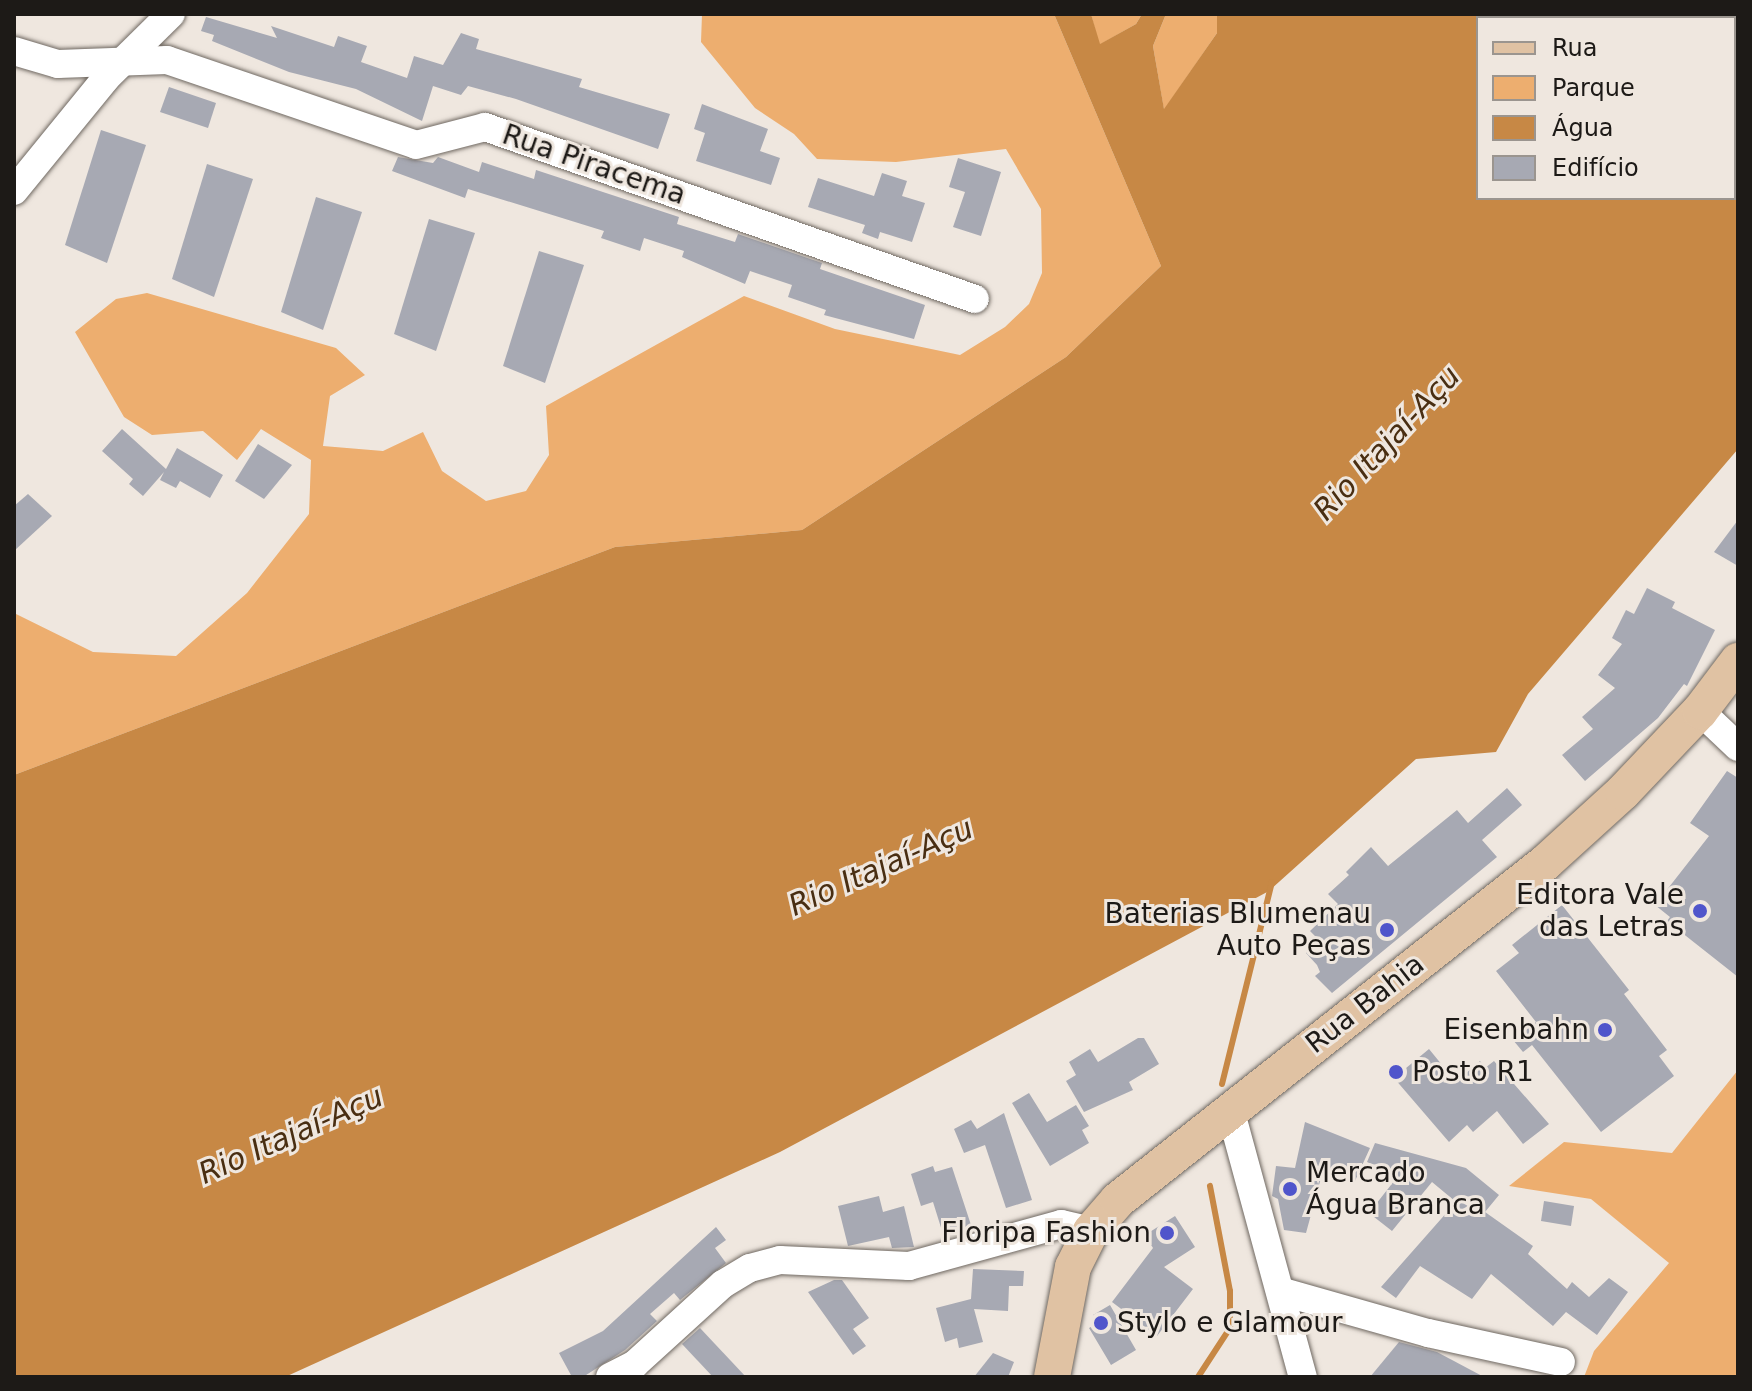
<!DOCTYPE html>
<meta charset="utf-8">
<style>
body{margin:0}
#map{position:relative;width:1752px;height:1391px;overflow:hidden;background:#efe7df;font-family:"DejaVu Sans",sans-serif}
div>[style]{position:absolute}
.green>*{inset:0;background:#edae6f}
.water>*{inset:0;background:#c78845}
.stream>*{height:6px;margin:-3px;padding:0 3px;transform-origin:3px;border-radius:3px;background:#c78845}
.building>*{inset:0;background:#a7a9b3}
.roads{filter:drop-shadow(0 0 2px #6f6861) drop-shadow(0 0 2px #6f6861)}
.minor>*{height:28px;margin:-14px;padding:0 14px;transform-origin:14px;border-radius:14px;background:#fff}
.major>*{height:36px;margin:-18px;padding:0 18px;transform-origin:18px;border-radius:18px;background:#e0c2a3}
.dots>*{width:22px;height:22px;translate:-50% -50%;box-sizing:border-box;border:4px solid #efe7df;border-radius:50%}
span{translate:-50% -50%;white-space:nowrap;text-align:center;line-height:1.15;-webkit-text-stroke:6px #efe7df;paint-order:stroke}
.street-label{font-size:28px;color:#1d1a17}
.poi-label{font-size:28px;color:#1d1a17}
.right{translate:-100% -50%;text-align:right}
.left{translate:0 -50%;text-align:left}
.water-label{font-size:30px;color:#492e12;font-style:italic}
.frame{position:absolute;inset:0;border:16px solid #1d1a17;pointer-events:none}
.legend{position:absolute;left:1476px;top:16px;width:260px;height:184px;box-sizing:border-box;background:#efe7df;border:2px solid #9b958f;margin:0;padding:10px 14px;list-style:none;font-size:24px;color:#1d1a17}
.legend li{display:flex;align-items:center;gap:16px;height:40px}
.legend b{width:40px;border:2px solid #9b958f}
</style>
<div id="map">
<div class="green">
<i style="clip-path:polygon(702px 14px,1054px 14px,1161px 266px,1066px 357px,802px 530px,615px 547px,14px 775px,14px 613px,93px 652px,176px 656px,247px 593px,309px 514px,311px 460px,261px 429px,237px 460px,203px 431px,152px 435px,124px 417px,75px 332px,116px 299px,147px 293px,336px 348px,365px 375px,330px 396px,323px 446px,383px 451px,423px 432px,442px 471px,486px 501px,526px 491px,549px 455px,546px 406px,744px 296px,835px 329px,960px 355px,1005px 327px,1029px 304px,1042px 273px,1041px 209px,1006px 149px,896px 162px,817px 159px,794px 134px,755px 108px,701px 42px)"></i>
<i style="clip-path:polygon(1091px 14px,1142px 14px,1136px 24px,1099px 45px)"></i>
<i style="clip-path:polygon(1166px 14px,1217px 14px,1217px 33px,1164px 110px,1153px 46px)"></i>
<i style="clip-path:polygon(1738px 1070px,1738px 1377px,1584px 1377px,1594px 1351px,1669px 1263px,1591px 1199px,1509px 1186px,1564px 1142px,1672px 1153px)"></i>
</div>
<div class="water">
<i style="clip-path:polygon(evenodd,1054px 14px,1091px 14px,1100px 44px,1136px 24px,1142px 14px,1166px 14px,1153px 46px,1164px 109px,1217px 33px,1217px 14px,1738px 14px,1738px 449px,1528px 694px,1496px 752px,1416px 759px,1269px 891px,780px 1152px,285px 1377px,14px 1377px,14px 775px,615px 547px,802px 530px,1066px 357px,1161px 266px,1054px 14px,1478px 18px,1734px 18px,1734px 198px,1478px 198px,1478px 18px)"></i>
</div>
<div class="stream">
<i style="left:1222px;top:1084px;width:208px;rotate:-76.1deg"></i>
<i style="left:1198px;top:1377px;width:59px;rotate:-56.9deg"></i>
<i style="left:1230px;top:1328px;width:37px;rotate:-90deg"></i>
<i style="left:1230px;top:1291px;width:107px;rotate:-100.8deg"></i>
</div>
<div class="building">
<i style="clip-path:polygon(206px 17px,277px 38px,271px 26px,334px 47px,338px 36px,367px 46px,361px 62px,407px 78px,414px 56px,443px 65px,461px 33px,479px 39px,476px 49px,582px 79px,579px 87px,670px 114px,658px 149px,516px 99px,468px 86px,461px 95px,433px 86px,422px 121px,356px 89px,289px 72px,212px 41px,214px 35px,201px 31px)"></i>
<i style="clip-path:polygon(169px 87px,216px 103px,208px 128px,160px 112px)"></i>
<i style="clip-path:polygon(702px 104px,768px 129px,760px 151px,780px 158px,771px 185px,696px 161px,705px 133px,694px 129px)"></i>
<i style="clip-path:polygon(101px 130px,146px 145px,107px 263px,65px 245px)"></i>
<i style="clip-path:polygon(398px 157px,433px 163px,438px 157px,479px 172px,482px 162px,534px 179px,536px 170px,679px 217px,677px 224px,735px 242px,738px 234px,822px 263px,820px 269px,925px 305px,914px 339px,824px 315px,826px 310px,788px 297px,792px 285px,750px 271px,745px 284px,682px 257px,684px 251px,644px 238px,640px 251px,601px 238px,604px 231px,468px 189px,465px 198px,392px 171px)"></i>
<i style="clip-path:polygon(958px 158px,1001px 172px,981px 236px,953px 227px,965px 192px,949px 187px)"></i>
<i style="clip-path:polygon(207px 164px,253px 179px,214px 297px,172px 279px)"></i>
<i style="clip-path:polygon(882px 173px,907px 181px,902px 196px,925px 203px,912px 242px,880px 232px,878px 239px,862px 233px,865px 225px,808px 207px,818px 178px,874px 196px)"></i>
<i style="clip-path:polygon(316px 197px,362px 212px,323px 330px,281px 312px)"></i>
<i style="clip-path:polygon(429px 219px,475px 233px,436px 351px,394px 334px)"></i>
<i style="clip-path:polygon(539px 251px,584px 265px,545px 383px,503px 366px)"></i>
<i style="clip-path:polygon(122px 429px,166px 469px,177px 448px,223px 475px,210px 498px,180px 481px,176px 488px,160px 480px,164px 472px,143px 496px,129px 484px,133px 479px,102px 451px)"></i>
<i style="clip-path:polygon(258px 444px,292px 465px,264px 499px,235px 481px)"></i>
<i style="clip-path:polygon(28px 494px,52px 516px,14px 551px,14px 506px)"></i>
<i style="clip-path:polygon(1738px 520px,1738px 566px,1714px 552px)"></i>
<i style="clip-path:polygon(1647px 588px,1675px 602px,1672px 608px,1715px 630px,1687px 686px,1684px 684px,1658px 718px,1585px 781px,1562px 755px,1593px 729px,1582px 717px,1615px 688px,1598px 675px,1622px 644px,1612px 638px,1626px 610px,1634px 614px)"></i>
<i style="clip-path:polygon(1727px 771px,1738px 778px,1738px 977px,1667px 921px,1670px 917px,1655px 905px,1709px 836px,1690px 823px)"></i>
<i style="clip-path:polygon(1507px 788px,1522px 805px,1482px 840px,1497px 857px,1332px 993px,1315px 976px,1320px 972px,1317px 965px,1306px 953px,1319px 940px,1310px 931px,1338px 904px,1328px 894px,1349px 875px,1346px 872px,1371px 847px,1388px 866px,1457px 810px,1468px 823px)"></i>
<i style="clip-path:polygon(1562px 905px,1629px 990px,1624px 994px,1667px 1050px,1659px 1056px,1674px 1076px,1601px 1132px,1532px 1045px,1523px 1052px,1513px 1040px,1536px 1022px,1496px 971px,1519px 953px,1512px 945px)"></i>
<i style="clip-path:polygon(1138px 1038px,1144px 1038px,1159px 1064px,1129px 1082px,1133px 1090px,1084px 1112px,1066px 1081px,1076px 1075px,1069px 1062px,1090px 1049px,1098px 1062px)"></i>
<i style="clip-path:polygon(1429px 1049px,1456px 1082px,1480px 1061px,1485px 1068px,1494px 1061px,1549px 1124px,1523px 1144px,1497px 1111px,1473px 1132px,1467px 1125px,1449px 1142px,1394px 1078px)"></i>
<i style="clip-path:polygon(1029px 1093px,1047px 1122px,1076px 1105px,1089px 1126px,1082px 1130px,1089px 1143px,1050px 1166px,1012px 1103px)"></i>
<i style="clip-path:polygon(1004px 1113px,1032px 1200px,1006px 1208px,985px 1145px,964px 1153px,954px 1129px,971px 1120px,977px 1129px)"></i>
<i style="clip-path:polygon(1305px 1122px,1370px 1148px,1355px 1181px,1324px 1167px,1306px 1233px,1284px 1230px,1278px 1199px,1272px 1196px,1276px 1166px,1295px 1168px)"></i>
<i style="clip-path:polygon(1375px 1143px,1466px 1168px,1499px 1195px,1485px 1212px,1533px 1246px,1528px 1254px,1567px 1289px,1572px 1282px,1589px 1297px,1609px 1278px,1628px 1292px,1597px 1335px,1566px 1312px,1553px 1326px,1491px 1274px,1472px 1299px,1420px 1266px,1396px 1298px,1381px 1287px,1456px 1202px,1432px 1182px,1392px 1231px,1369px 1213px,1398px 1176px,1367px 1162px)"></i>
<i style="clip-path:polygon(933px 1166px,935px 1172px,952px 1167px,971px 1225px,943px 1234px,933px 1202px,921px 1206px,911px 1174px)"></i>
<i style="clip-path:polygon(879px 1196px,883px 1212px,904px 1206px,914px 1247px,892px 1248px,889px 1237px,848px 1246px,838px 1206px)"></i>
<i style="clip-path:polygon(1544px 1201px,1574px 1206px,1571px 1226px,1541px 1221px)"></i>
<i style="clip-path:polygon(1175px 1216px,1195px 1247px,1164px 1267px,1193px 1289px,1157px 1336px,1112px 1302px,1153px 1248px,1145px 1235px)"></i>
<i style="clip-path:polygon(716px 1227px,726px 1240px,715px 1248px,726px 1263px,680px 1300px,674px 1293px,650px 1314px,657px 1321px,625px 1350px,583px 1377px,572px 1377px,559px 1353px,603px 1331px)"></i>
<i style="clip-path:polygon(973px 1269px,1024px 1271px,1023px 1286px,1009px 1286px,1008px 1311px,974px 1309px,983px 1342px,959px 1348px,957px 1338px,945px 1342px,936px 1308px,971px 1299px)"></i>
<i style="clip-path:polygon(834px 1280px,842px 1280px,869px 1318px,853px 1329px,866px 1346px,853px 1355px,808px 1292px)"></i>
<i style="clip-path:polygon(1110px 1305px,1136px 1350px,1111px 1365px,1089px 1328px,1098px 1323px,1093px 1315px)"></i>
<i style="clip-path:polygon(700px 1328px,746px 1377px,713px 1377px,682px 1344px)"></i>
<i style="clip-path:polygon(1399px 1342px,1437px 1352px,1484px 1377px,1370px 1377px)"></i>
<i style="clip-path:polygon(993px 1353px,1014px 1362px,1008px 1377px,974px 1377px)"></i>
</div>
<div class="roads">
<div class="minor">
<i style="left:14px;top:51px;width:46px;rotate:16.5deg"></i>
<i style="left:58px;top:64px;width:109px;rotate:-2.1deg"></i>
<i style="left:167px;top:60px;width:263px;rotate:18.8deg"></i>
<i style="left:416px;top:145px;width:71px;rotate:-14.6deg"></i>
<i style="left:485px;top:127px;width:519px;rotate:19.34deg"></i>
<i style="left:14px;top:191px;width:146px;rotate:-50.8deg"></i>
<i style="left:106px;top:78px;width:91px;rotate:-44.6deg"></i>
<i style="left:1700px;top:711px;width:52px;rotate:43.5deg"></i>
<i style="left:1230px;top:1109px;width:278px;rotate:74.8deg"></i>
<i style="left:1283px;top:1292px;width:151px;rotate:15.8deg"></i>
<i style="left:1428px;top:1333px;width:136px;rotate:12.3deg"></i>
<i style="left:610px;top:1377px;width:28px;rotate:-27deg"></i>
<i style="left:635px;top:1364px;width:119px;rotate:-42.3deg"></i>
<i style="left:723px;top:1284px;width:31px;rotate:-31deg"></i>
<i style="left:750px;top:1268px;width:31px;rotate:-15deg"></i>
<i style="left:780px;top:1260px;width:129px;rotate:2.7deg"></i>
<i style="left:909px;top:1266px;width:158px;rotate:-15.4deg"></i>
<i style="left:1061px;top:1224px;width:31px;rotate:13deg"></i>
</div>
<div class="major">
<i style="left:1052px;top:1377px;width:112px;rotate:-79.2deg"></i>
<i style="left:1073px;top:1267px;width:40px;rotate:-63.4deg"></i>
<i style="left:1091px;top:1231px;width:41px;rotate:-48.9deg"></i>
<i style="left:1118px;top:1200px;width:544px;rotate:-38.28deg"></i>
<i style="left:1545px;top:863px;width:105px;rotate:-42.3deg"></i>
<i style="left:1623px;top:792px;width:112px;rotate:-46.5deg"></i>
<i style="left:1700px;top:711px;width:63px;rotate:-52.8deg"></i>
</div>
</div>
<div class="dots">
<i style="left:1700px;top:911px;background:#5055cb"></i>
<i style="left:1387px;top:930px;background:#5055cb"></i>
<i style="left:1605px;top:1030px;background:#5055cb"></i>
<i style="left:1396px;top:1072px;background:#5055cb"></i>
<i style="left:1290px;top:1189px;background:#5055cb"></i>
<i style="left:1167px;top:1233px;background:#5055cb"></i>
<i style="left:1101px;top:1323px;background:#5055cb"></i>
</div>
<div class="street-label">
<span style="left:594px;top:165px;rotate:19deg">Rua Piracema</span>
<span style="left:1365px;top:1004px;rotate:-38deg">Rua Bahia</span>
</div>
<div class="poi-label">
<span class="right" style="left:1684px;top:911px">Editora Vale<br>das Letras</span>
<span class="right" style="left:1371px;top:930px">Baterias Blumenau<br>Auto Peças</span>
<span class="right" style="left:1589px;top:1030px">Eisenbahn</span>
<span class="left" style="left:1412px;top:1072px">Posto R1</span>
<span class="left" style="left:1306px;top:1189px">Mercado<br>Água Branca</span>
<span class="right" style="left:1151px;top:1233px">Floripa Fashion</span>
<span class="left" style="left:1117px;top:1323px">Stylo e Glamour</span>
</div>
<div class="water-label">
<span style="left:1387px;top:443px;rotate:-47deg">Rio Itajaí-Açu</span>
<span style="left:881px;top:867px;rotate:-24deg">Rio Itajaí-Açu</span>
<span style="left:291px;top:1135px;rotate:-24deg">Rio Itajaí-Açu</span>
</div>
<div class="frame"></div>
<ul class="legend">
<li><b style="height:10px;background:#e0c2a3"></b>Rua</li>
<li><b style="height:22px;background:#edae6f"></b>Parque</li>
<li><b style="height:22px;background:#c78845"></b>Água</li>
<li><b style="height:22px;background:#a7a9b3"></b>Edifício</li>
</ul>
</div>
